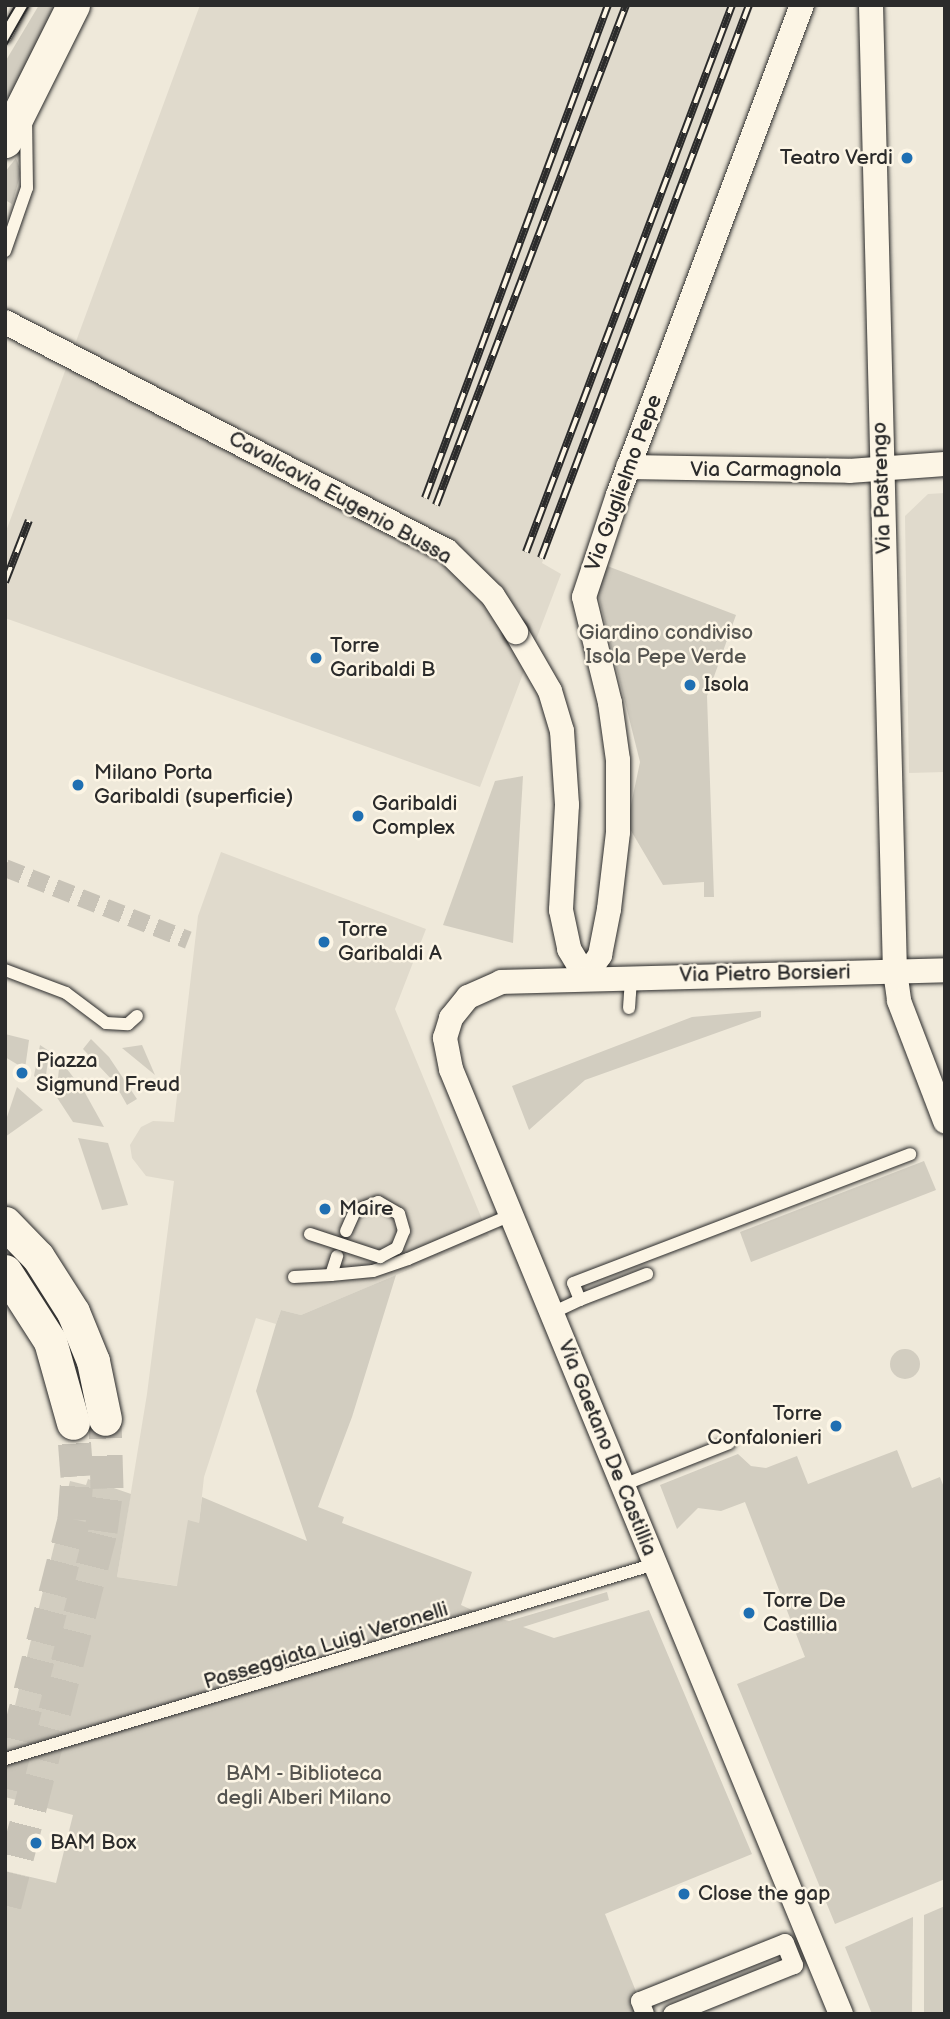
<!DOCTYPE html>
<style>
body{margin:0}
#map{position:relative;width:950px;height:2019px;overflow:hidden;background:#efe9da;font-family:"Balsamiq Sans",sans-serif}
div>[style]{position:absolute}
.built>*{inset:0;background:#e0dacc}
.green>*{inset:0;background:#d2cdc0}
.round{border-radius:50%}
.pedestrian-tunnel>*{height:18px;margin-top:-9px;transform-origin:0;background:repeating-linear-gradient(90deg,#c8c3b7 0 18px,transparent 0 27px)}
.secondary-tunnel>*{height:33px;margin-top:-16.5px;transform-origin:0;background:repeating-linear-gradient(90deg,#c8c3b7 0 33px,transparent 0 50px)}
.roads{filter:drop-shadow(0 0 2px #2b2b2b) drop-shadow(0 0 2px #2b2b2b)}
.service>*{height:12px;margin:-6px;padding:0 6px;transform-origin:6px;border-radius:6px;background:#fcf5e5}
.pedestrian>*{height:18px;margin:-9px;padding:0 9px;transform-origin:9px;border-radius:9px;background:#fcf5e5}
.minor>*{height:24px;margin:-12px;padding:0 12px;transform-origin:12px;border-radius:12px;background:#fcf5e5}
.secondary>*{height:33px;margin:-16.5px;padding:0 16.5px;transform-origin:16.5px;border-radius:16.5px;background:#fcf5e5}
.tram>*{height:2px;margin:-1px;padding:0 1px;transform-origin:1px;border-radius:1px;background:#2b2b2b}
.rail>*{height:8px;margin-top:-4px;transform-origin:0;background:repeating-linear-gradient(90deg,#fcf5e5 0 16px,#2b2b2b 0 32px);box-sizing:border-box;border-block:2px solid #2b2b2b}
.bridges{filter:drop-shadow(0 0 2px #2b2b2b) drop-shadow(0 0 2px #2b2b2b)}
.service-bridge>*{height:12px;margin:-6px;padding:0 6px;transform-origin:6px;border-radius:6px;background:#fcf5e5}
.minor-bridge>*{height:24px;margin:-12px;padding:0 12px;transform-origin:12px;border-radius:12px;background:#fcf5e5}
.dots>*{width:19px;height:19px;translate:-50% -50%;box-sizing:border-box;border:4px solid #fcf5e5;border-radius:50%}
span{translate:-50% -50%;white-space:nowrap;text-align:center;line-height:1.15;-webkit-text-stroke:5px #fcf5e5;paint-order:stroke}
.poi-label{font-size:21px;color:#2b2b2b}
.right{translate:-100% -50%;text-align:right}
.left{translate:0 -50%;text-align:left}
.street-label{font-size:21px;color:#2b2b2b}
.park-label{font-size:21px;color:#555450}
.frame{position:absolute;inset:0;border:7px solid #2b2b2b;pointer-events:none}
</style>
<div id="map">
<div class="built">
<i style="clip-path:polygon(200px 5px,754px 5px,542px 563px,561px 574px,480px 787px,5px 618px,5px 534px)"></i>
<i style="clip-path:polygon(945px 493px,945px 772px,909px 773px,905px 516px,928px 494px)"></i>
<i style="clip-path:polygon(221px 852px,426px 929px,395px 1009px,489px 1236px,301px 1315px,281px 1310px,276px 1324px,256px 1318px,204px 1477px,192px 1588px,117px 1577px,147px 1394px,174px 1181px,146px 1176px,132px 1158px,130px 1145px,141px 1127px,153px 1121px,174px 1122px,198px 916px)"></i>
</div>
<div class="green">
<i style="clip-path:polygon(39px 5px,61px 5px,5px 111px,5px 62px)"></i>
<i style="clip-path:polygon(16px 158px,21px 172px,12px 204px,5px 200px,5px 172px)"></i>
<i style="clip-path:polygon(602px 564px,736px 615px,707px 696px,714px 897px,704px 897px,704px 882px,663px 885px,627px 824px,640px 762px,595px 582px)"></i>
<i style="clip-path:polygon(523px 776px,513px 943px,443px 925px,495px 781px)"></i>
<i style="clip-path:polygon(761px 1011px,761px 1017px,585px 1080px,529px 1130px,512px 1086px,692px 1017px)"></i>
<i style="clip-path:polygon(5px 1034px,29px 1040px,25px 1069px,5px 1057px)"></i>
<i style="clip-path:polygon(91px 1039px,109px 1057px,137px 1099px,127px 1105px,114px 1082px,83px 1049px)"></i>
<i style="clip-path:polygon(40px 1045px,49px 1051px,45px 1084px,34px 1076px)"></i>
<i style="clip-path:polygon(142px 1045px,155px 1075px,122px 1048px)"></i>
<i style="clip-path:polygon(60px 1060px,84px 1091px,104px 1127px,73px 1122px,56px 1096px)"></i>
<i style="clip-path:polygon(17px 1087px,43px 1110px,5px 1137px,5px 1123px)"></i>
<i style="clip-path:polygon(78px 1138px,108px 1143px,128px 1205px,102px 1210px)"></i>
<i style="clip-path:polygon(924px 1161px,936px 1190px,751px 1262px,740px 1232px)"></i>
<i style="clip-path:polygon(396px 1275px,352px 1417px,318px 1507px,344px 1517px,342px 1523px,472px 1572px,461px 1605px,474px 1611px,509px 1621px,607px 1592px,609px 1600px,523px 1627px,554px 1638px,649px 1610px,752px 1854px,605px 1914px,645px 2014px,5px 2014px,5px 1871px,56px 1883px,73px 1815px,5px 1797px,5px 1746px,70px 1481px,86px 1485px,88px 1479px,131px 1494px,117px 1577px,177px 1586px,188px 1520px,199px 1523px,202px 1497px,307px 1541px,256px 1391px,276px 1324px,281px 1310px,301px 1315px)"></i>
<i class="round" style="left:890px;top:1349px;width:30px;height:30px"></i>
<i style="clip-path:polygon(897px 1450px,912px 1488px,940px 1477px,945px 1490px,945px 1879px,835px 1924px,737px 1684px,805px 1657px,745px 1502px,721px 1511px,698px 1508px,677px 1529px,660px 1485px,738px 1454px,751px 1466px,766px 1468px,797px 1456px,808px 1484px)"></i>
<i style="clip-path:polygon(945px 1906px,945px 2014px,924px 2014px,924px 1915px)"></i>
<i style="clip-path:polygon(913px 1917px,912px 2014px,872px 2014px,845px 1947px)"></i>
</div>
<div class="pedestrian-tunnel">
<i style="left:5px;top:868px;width:197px;rotate:21.5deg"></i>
</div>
<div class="secondary-tunnel">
<i style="left:5px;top:1788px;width:278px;rotate:-75.6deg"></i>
<i style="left:74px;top:1519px;width:43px;rotate:-86deg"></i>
<i style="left:77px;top:1476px;width:53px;rotate:-94.3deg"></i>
<i style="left:5px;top:1905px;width:386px;rotate:-75.6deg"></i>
<i style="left:101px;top:1531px;width:43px;rotate:-82.1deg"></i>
<i style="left:107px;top:1488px;width:69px;rotate:-91.7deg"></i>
</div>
<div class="roads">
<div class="service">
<i style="left:5px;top:37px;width:37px;rotate:-61deg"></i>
<i style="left:5px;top:251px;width:67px;rotate:-70.8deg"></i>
<i style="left:27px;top:188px;width:69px;rotate:-90.8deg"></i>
<i style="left:5px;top:970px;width:65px;rotate:20.7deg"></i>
<i style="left:66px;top:993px;width:50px;rotate:36.9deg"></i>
<i style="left:106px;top:1023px;width:22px;rotate:3deg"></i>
<i style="left:128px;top:1024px;width:12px;rotate:-42deg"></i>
<i style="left:629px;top:1008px;width:32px;rotate:-86deg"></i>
<i style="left:331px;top:1275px;width:42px;rotate:-5.4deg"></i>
<i style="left:373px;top:1271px;width:37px;rotate:-19deg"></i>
<i style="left:408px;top:1259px;width:112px;rotate:-23.1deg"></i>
<i style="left:294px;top:1277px;width:37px;rotate:-3deg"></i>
<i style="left:331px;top:1275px;width:20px;rotate:-72deg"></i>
<i style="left:580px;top:1300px;width:72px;rotate:-21.2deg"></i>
<i style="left:552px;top:1313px;width:31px;rotate:-25deg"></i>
<i style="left:580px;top:1300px;width:18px;rotate:-112deg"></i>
<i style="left:573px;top:1283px;width:361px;rotate:-20.9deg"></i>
<i style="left:623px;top:1485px;width:114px;rotate:-21.6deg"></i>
<i style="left:5px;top:1759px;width:679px;rotate:-16.7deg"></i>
</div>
<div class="pedestrian">
<i style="left:645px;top:2014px;width:14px;rotate:-111deg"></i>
<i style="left:640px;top:2001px;width:156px;rotate:-21.8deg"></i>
<i style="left:785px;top:1943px;width:24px;rotate:68deg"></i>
<i style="left:794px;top:1965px;width:131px;rotate:158.1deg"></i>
</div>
<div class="minor">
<i style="left:871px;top:5px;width:966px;rotate:88.58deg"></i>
<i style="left:895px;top:971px;width:30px;rotate:82deg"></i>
<i style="left:899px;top:1001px;width:129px;rotate:69deg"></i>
<i style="left:628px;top:467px;width:221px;rotate:1deg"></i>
<i style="left:849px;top:471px;width:96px;rotate:-4.2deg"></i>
<i style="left:516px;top:632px;width:68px;rotate:60deg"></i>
<i style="left:550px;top:691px;width:42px;rotate:73.3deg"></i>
<i style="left:562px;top:731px;width:74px;rotate:86.1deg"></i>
<i style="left:567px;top:805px;width:105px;rotate:93.3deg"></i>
<i style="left:561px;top:910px;width:40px;rotate:78deg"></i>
<i style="left:569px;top:949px;width:31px;rotate:59deg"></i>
<i style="left:585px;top:976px;width:26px;rotate:-54deg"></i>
<i style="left:600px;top:955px;width:47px;rotate:-78.9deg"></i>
<i style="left:609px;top:909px;width:78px;rotate:-83.3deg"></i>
<i style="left:618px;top:832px;width:72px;rotate:-90deg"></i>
<i style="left:618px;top:760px;width:58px;rotate:-98deg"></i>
<i style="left:610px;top:703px;width:109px;rotate:-103.8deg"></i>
<i style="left:584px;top:597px;width:108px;rotate:-71.6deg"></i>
<i style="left:618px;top:495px;width:523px;rotate:-69.42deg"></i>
<i style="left:841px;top:2014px;width:1022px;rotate:-112.43deg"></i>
<i style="left:451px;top:1069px;width:32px;rotate:-101deg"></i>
<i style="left:445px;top:1038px;width:21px;rotate:-73deg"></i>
<i style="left:451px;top:1018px;width:27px;rotate:-51deg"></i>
<i style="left:468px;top:997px;width:36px;rotate:-24deg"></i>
<i style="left:501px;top:982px;width:444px;rotate:-1.5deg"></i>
</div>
<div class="secondary">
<i style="left:5px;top:141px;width:152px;rotate:-63.4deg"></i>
<i style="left:5px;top:1223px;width:47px;rotate:45.9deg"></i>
<i style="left:38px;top:1257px;width:65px;rotate:57.5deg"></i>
<i style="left:73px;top:1312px;width:53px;rotate:67.8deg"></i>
<i style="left:93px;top:1361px;width:59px;rotate:78.3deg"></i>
<i style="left:5px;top:1271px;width:83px;rotate:57.3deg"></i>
<i style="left:50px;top:1341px;width:85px;rotate:74.3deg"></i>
</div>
</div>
<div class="tram">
<i style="left:5px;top:23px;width:21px;rotate:-59deg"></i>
<i style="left:5px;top:47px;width:48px;rotate:-60.3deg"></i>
</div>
<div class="rail">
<i style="left:425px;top:498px;width:526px;rotate:-69.64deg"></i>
<i style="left:436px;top:505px;width:535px;rotate:-69.19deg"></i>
<i style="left:526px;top:552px;width:585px;rotate:-69.36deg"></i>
<i style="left:541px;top:558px;width:591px;rotate:-69.39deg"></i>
<i style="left:5px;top:582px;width:66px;rotate:-68.8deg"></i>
</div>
<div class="bridges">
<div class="service-bridge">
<i style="left:310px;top:1234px;width:74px;rotate:18.2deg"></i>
<i style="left:380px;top:1257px;width:19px;rotate:-28deg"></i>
<i style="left:397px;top:1248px;width:18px;rotate:-68deg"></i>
<i style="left:404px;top:1231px;width:18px;rotate:-106deg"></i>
<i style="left:399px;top:1214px;width:24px;rotate:-150deg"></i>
<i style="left:378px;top:1202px;width:25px;rotate:159deg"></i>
<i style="left:355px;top:1211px;width:22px;rotate:114deg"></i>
</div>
<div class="minor-bridge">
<i style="left:5px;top:322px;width:498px;rotate:27.4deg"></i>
<i style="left:447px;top:551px;width:64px;rotate:44.4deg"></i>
<i style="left:493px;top:596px;width:43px;rotate:57.4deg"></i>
</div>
</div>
<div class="dots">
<i style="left:907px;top:158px;background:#1f6fb2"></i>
<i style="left:316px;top:658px;background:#1f6fb2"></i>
<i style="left:690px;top:685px;background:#1f6fb2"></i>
<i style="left:78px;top:785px;background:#1f6fb2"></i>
<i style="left:358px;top:816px;background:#1f6fb2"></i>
<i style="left:324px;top:942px;background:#1f6fb2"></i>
<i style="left:22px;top:1073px;background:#1f6fb2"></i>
<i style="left:325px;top:1209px;background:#1f6fb2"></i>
<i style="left:836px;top:1426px;background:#1f6fb2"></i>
<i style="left:749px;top:1613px;background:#1f6fb2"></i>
<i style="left:36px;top:1843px;background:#1f6fb2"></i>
<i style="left:684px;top:1894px;background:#1f6fb2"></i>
</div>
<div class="poi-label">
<span class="right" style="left:893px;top:158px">Teatro Verdi</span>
<span class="left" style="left:330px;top:658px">Torre<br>Garibaldi B</span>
<span class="left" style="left:704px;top:685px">Isola</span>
<span class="left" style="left:94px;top:785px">Milano Porta<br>Garibaldi (superficie)</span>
<span class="left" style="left:372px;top:816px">Garibaldi<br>Complex</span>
<span class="left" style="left:338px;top:942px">Torre<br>Garibaldi A</span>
<span class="left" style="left:36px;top:1073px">Piazza<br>Sigmund Freud</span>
<span class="left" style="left:339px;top:1209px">Maire</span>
<span class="right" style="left:822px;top:1426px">Torre<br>Confalonieri</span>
<span class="left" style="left:763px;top:1613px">Torre De<br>Castillia</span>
<span class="left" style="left:50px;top:1843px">BAM Box</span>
<span class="left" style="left:698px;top:1894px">Close the gap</span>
</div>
<div class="street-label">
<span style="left:766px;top:470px">Via Carmagnola</span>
<span style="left:624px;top:483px;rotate:-70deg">Via Guglielmo Pepe</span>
<span style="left:882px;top:488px;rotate:-92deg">Via Pastrengo</span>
<span style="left:340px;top:498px;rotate:29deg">Cavalcavia Eugenio Bussa</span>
<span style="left:765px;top:974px;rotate:-1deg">Via Pietro Borsieri</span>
<span style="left:607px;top:1448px;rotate:68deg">Via Gaetano De Castillia</span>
<span style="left:326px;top:1646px;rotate:-17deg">Passeggiata Luigi Veronelli</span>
</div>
<div class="park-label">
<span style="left:666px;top:645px">Giardino condiviso<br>Isola Pepe Verde</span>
<span style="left:304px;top:1786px">BAM - Biblioteca<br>degli Alberi Milano</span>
</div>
<div class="frame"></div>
</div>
